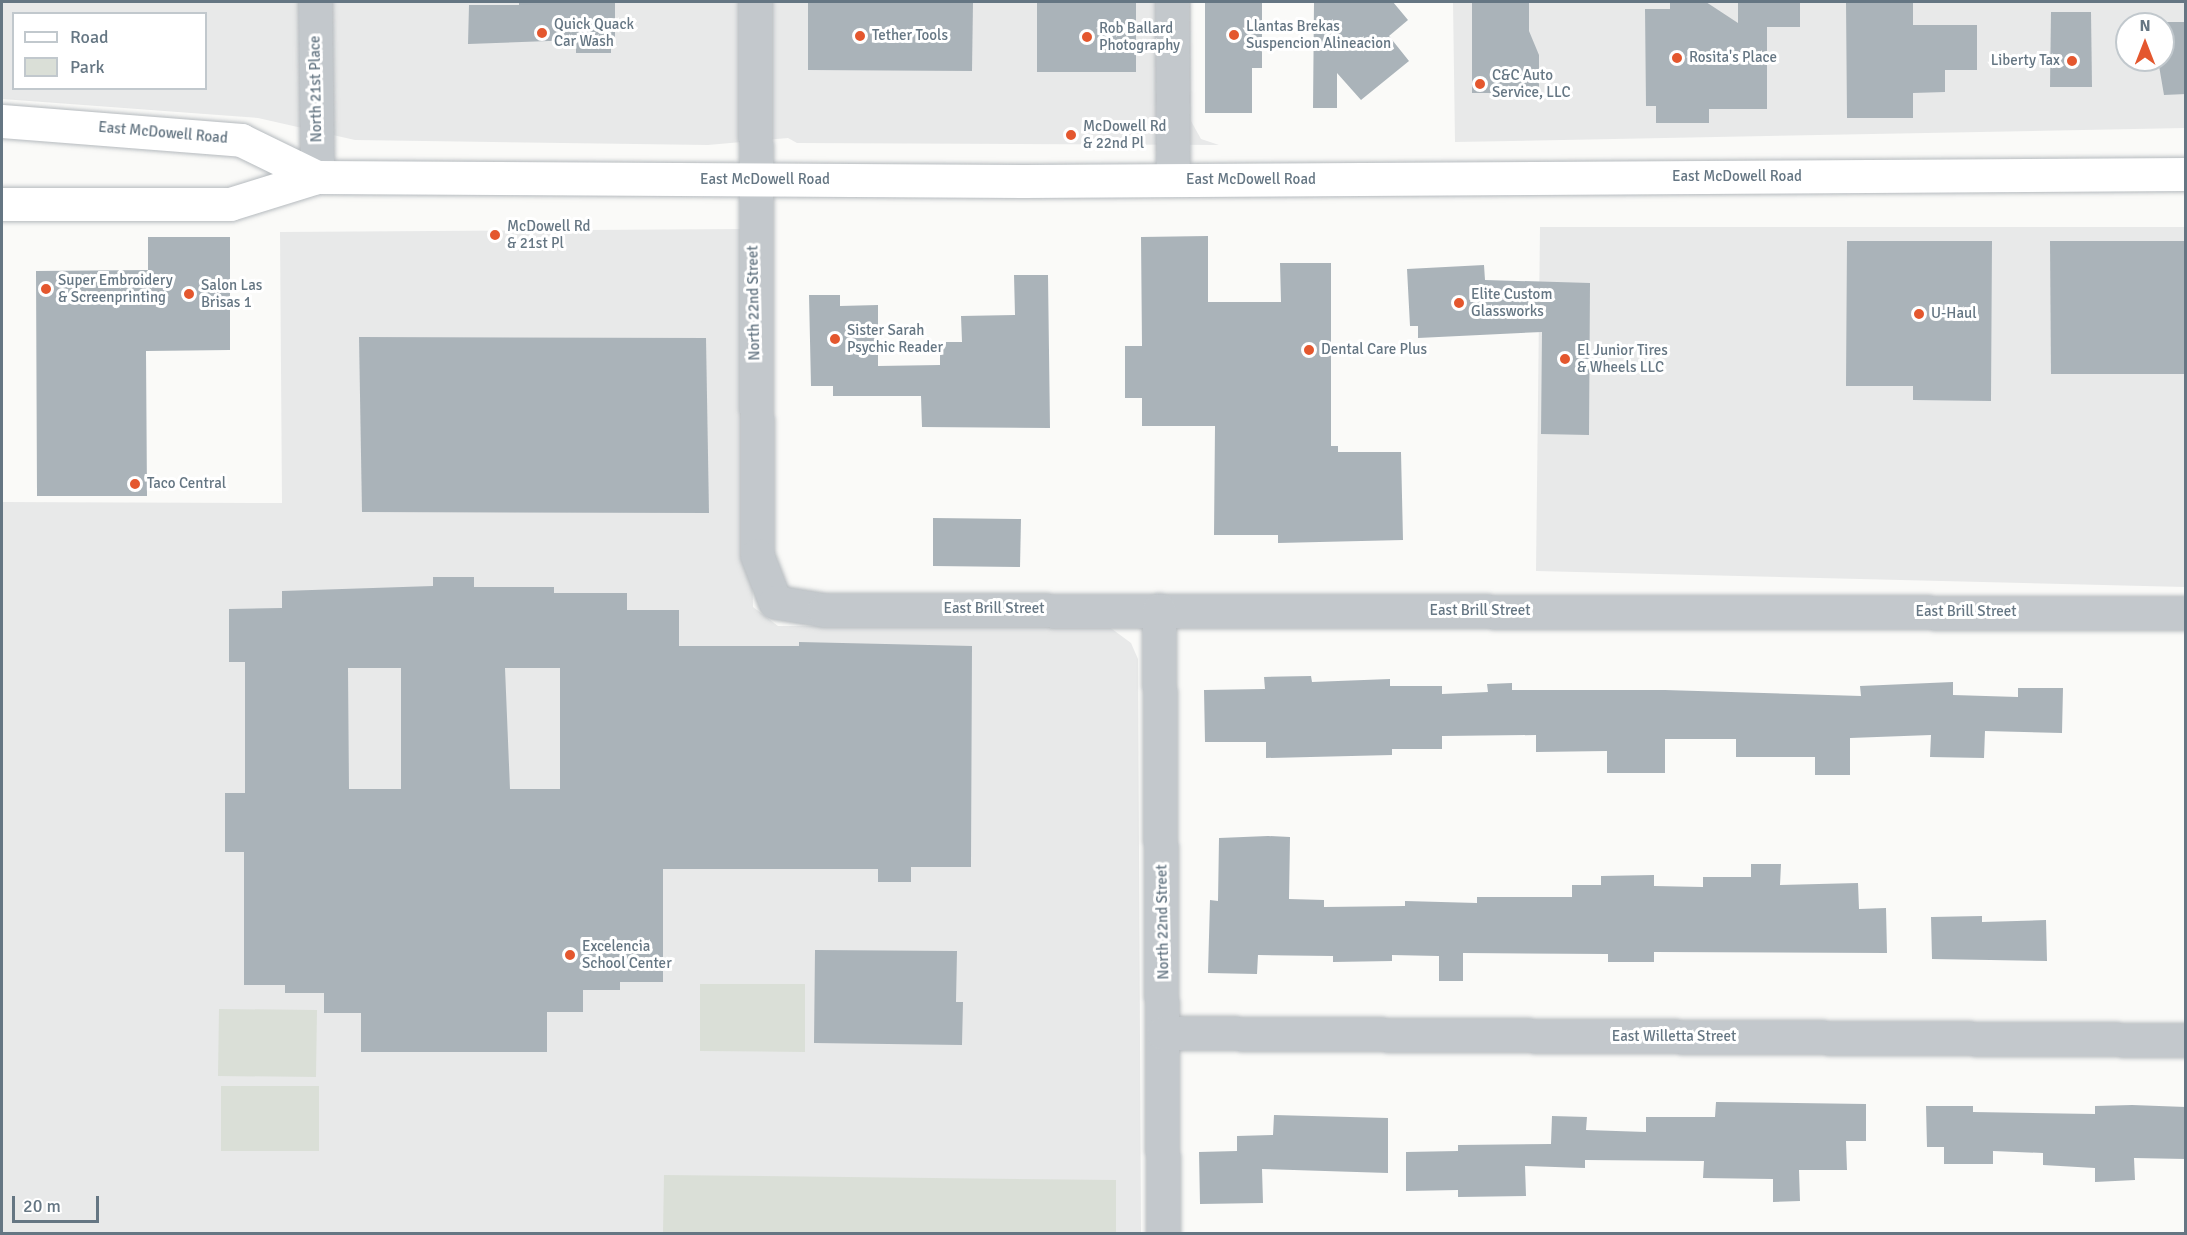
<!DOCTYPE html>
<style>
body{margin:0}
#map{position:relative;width:2187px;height:1235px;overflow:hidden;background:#fafaf8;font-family:Signika,sans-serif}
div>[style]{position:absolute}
.built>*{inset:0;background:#e8e9e9}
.green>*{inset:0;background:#dadfd7}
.building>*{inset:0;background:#aab3b9}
.roads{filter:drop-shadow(0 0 2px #b5babe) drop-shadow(0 0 2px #b5babe)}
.street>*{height:33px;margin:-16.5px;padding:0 16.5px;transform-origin:16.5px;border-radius:16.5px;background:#c3c8cc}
.primary>*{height:33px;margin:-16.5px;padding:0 16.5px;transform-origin:16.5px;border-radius:16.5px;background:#fff}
.dots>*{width:16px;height:16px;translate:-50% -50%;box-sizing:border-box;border:3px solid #fff;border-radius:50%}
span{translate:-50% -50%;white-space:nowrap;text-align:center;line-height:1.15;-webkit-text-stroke:6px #fff;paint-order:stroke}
.poi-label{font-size:15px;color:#657683}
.left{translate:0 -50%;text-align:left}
.right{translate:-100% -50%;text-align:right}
.street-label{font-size:15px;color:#657683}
.frame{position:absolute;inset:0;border:3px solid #657683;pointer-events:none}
.legend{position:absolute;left:12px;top:12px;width:195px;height:78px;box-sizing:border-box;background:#fff;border:2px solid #c1c8cd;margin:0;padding:8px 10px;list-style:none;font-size:18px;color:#657683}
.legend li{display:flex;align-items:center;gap:12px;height:30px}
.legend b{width:30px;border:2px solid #c1c8cd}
.north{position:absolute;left:2115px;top:12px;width:60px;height:60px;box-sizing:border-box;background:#fff;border:2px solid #c1c8cd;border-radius:50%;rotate:0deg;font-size:16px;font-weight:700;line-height:24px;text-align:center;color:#657683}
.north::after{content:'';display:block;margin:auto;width:21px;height:27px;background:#e4572e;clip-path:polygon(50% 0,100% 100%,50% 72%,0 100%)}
.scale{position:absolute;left:12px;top:1196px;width:87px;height:27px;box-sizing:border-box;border:3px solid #657683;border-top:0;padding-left:8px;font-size:18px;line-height:21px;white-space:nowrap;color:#657683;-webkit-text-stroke:4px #fff;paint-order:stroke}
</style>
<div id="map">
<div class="built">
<i style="clip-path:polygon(evenodd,2px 2px,1191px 2px,1191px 121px,1201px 139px,1219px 145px,797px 143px,788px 138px,708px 145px,355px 140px,258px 118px,2px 99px,2px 2px,14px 14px,206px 14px,206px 88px,14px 88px,14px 14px)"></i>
<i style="clip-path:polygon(evenodd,1453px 2px,2185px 2px,2185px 128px,1455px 142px,1453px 2px,2127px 24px,2163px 24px,2163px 60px,2127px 60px,2127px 24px)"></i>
<i style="clip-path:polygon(1540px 227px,2185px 227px,2185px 587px,1536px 571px)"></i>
<i style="clip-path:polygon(745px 229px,753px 607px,778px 626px,1108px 626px,1131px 643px,1138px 659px,1141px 1233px,2px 1234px,2px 502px,282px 503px,280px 232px)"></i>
</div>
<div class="green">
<i style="clip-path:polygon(700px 984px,805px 984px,805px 1052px,700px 1051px)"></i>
<i style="clip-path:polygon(219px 1009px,317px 1010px,316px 1077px,218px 1076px)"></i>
<i style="clip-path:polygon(221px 1086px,319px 1086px,319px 1151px,221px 1151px)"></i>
<i style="clip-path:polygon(664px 1175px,1116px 1180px,1116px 1233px,663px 1233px)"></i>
</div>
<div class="building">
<i style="clip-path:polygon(519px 2px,615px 2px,615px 39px,611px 39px,611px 53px,576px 53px,576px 40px,468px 44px,469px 5px,519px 5px)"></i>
<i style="clip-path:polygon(808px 2px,973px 2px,972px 71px,808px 70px)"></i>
<i style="clip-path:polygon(1037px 2px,1136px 2px,1136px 72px,1037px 72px)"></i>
<i style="clip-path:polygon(1205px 2px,1262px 2px,1262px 68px,1252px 68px,1252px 113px,1205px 113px)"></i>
<i style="clip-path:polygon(1314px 2px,1393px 2px,1408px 20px,1389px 36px,1409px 61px,1361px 100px,1337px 73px,1337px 108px,1313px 108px)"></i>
<i style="clip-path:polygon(1472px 2px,1529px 2px,1529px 31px,1539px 55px,1539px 93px,1472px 93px)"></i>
<i style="clip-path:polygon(1670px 2px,1706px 2px,1738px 23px,1738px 2px,1800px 2px,1800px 27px,1767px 27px,1767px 109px,1709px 109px,1709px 123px,1656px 123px,1656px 106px,1646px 106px,1645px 9px,1670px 9px)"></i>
<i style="clip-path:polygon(1846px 2px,1913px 2px,1913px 25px,1977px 25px,1977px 70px,1945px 70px,1945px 92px,1913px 93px,1913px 118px,1847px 118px)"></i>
<i style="clip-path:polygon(2051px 12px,2091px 12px,2092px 87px,2050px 87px)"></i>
<i style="clip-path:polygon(2158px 22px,2186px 22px,2186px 94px,2164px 95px,2158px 60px,2163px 60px,2163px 24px)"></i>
<i style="clip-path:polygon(1208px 236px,1208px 302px,1281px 302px,1280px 263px,1331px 263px,1331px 446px,1338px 446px,1338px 452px,1401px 452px,1403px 540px,1278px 543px,1278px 535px,1214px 535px,1215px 426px,1142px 426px,1142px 398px,1125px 398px,1125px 346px,1142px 346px,1141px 237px)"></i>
<i style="clip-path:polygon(148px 237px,230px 237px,230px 350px,146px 351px,147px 496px,37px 496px,36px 271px,148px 270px)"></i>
<i style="clip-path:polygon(1847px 241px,1992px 241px,1991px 401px,1913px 400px,1913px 386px,1846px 386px)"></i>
<i style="clip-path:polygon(2050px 241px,2186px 241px,2186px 374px,2051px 374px)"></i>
<i style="clip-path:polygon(1484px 265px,1485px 280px,1590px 283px,1589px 435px,1541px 434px,1542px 332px,1418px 338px,1418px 326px,1410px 326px,1407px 269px)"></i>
<i style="clip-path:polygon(1014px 275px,1048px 275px,1050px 428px,922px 427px,921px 396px,833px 396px,833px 386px,811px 386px,809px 295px,840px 295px,840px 306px,878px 305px,878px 366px,940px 365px,940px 342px,962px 342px,961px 316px,1015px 315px)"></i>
<i style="clip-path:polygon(359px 337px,706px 338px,709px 513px,362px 512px)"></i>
<i style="clip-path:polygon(933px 518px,1021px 519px,1020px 567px,933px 566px)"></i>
<i style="clip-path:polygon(evenodd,433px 577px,474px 577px,474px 587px,554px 587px,554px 593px,627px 593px,627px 610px,679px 610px,679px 646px,799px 646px,799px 642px,972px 646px,971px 867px,911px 867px,911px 882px,878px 882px,878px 869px,663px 869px,663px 982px,620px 982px,620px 990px,583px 990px,583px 1012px,547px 1012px,547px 1052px,361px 1052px,361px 1013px,324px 1013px,324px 993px,285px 993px,285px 985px,244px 985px,244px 852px,225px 852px,225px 793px,245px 793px,245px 662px,229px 662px,229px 609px,282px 608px,282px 591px,433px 586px,433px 577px,348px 668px,401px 668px,401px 789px,349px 789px,348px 668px,433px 577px,505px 668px,560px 668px,560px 789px,510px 789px,505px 668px)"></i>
<i style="clip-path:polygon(1311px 676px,1312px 682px,1390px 679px,1390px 686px,1442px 686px,1442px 694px,1488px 692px,1487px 684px,1512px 683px,1512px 690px,1665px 690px,1861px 696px,1860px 686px,1953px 682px,1953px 695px,2018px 697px,2018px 688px,2063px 688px,2062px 733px,1985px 731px,1984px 758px,1930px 757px,1931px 735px,1850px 738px,1850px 775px,1815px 775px,1815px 757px,1736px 757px,1736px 739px,1665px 739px,1665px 773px,1607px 773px,1607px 751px,1536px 752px,1536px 735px,1442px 736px,1442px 749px,1392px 749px,1392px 755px,1266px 758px,1266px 742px,1205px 742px,1204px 690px,1265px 689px,1264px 677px)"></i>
<i style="clip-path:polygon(1268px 836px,1290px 837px,1289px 899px,1324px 900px,1324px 907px,1405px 906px,1405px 901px,1477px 903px,1477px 897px,1572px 897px,1572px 885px,1601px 885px,1601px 876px,1654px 875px,1654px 886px,1703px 887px,1703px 877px,1751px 877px,1751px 864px,1781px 864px,1780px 885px,1858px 883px,1859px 909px,1886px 908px,1887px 953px,1654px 952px,1654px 962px,1608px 962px,1608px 954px,1463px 953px,1463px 981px,1439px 981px,1439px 956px,1392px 955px,1392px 961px,1333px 962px,1333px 956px,1258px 955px,1257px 974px,1208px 973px,1210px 900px,1218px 901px,1219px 838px)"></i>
<i style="clip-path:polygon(1982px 916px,1982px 922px,2046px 920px,2047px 961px,1932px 959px,1931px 917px)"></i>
<i style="clip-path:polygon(815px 950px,957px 951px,956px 1002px,963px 1002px,962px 1045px,814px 1043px)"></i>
<i style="clip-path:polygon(1716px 1102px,1866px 1104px,1866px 1141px,1846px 1141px,1847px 1170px,1799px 1170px,1800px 1201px,1773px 1202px,1773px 1179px,1703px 1178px,1704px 1161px,1585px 1160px,1585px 1168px,1525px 1166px,1526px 1196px,1458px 1197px,1458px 1190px,1406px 1191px,1406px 1152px,1458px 1151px,1458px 1145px,1551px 1144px,1552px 1116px,1587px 1117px,1586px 1130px,1646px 1132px,1646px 1117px,1715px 1117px)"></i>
<i style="clip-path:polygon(2132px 1105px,2186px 1107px,2186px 1159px,2134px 1158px,2135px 1180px,2095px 1182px,2095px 1168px,2043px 1165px,2043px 1153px,1993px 1151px,1993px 1164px,1944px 1164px,1944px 1147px,1927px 1147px,1926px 1106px,1973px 1106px,1973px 1112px,2095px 1114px,2095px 1106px)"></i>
<i style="clip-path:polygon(1274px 1115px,1388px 1118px,1388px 1173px,1262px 1169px,1263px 1203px,1200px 1204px,1199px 1152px,1237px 1151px,1237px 1136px,1273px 1135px)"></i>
</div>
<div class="roads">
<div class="street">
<i style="left:315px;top:2px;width:175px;rotate:89.3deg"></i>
<i style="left:755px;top:2px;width:553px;rotate:89.79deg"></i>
<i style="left:757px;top:555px;width:50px;rotate:69deg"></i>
<i style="left:775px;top:602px;width:50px;rotate:9.3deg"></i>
<i style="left:824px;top:610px;width:1362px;rotate:0.13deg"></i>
<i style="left:1172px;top:2px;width:178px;rotate:89.7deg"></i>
<i style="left:1159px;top:610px;width:624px;rotate:89.63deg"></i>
<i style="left:1163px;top:1033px;width:1023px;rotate:0.39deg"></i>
</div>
<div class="primary">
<i style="left:2px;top:121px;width:240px;rotate:4.5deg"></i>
<i style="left:241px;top:140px;width:85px;rotate:26deg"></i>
<i style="left:2px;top:204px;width:228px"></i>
<i style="left:230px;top:204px;width:91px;rotate:-17.2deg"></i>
<i style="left:317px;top:177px;width:706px;rotate:0.32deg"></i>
<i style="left:1023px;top:181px;width:1163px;rotate:-0.34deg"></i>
</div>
</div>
<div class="dots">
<i style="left:542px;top:33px;background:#e4572e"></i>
<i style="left:1234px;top:35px;background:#e4572e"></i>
<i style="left:860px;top:36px;background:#e4572e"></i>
<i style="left:1087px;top:37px;background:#e4572e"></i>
<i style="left:1677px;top:58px;background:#e4572e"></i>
<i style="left:2072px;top:61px;background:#e4572e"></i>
<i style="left:1480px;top:84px;background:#e4572e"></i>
<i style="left:1071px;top:135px;background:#e4572e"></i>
<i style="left:495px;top:235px;background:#e4572e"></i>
<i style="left:46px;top:289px;background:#e4572e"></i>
<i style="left:189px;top:294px;background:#e4572e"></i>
<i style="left:1459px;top:303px;background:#e4572e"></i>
<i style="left:1919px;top:314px;background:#e4572e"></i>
<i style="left:835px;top:339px;background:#e4572e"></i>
<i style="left:1309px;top:350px;background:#e4572e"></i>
<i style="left:1565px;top:359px;background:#e4572e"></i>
<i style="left:135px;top:484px;background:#e4572e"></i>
<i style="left:570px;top:955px;background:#e4572e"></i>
</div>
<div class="poi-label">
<span class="left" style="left:554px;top:33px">Quick Quack<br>Car Wash</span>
<span class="left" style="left:1246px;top:35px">Llantas Brekas<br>Suspencion Alineacion</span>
<span class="left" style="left:1099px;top:37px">Rob Ballard<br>Photography</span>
<span class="left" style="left:872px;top:36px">Tether Tools</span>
<span class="left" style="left:1689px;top:58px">Rosita's Place</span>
<span class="right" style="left:2060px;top:61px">Liberty Tax</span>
<span class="left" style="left:1492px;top:84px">C&amp;C Auto<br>Service, LLC</span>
<span class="left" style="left:1083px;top:135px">McDowell Rd<br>&amp; 22nd Pl</span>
<span class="left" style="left:507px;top:235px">McDowell Rd<br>&amp; 21st Pl</span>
<span class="left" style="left:58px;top:289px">Super Embroidery<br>&amp; Screenprinting</span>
<span class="left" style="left:201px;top:294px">Salon Las<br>Brisas 1</span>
<span class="left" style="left:1471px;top:303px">Elite Custom<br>Glassworks</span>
<span class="left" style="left:1931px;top:314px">U-Haul</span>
<span class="left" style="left:847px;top:339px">Sister Sarah<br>Psychic Reader</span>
<span class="left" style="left:1321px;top:350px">Dental Care Plus</span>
<span class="left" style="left:1577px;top:359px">El Junior Tires<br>&amp; Wheels LLC</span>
<span class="left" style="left:147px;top:484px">Taco Central</span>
<span class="left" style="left:582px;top:955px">Excelencia<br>School Center</span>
</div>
<div class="street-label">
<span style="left:316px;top:89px;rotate:-91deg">North 21st Place</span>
<span style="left:163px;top:133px;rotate:5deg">East McDowell Road</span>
<span style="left:1737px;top:177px">East McDowell Road</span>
<span style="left:765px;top:180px">East McDowell Road</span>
<span style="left:1251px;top:180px">East McDowell Road</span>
<span style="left:754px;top:303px;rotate:-91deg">North 22nd Street</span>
<span style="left:994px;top:609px">East Brill Street</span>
<span style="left:1480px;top:611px">East Brill Street</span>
<span style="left:1966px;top:612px">East Brill Street</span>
<span style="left:1163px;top:922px;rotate:-91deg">North 22nd Street</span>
<span style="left:1674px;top:1037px">East Willetta Street</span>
</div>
<div class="frame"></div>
<ul class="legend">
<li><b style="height:8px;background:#fff"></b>Road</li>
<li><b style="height:16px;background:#dadfd7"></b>Park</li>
</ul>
<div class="north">N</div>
<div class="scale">20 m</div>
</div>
